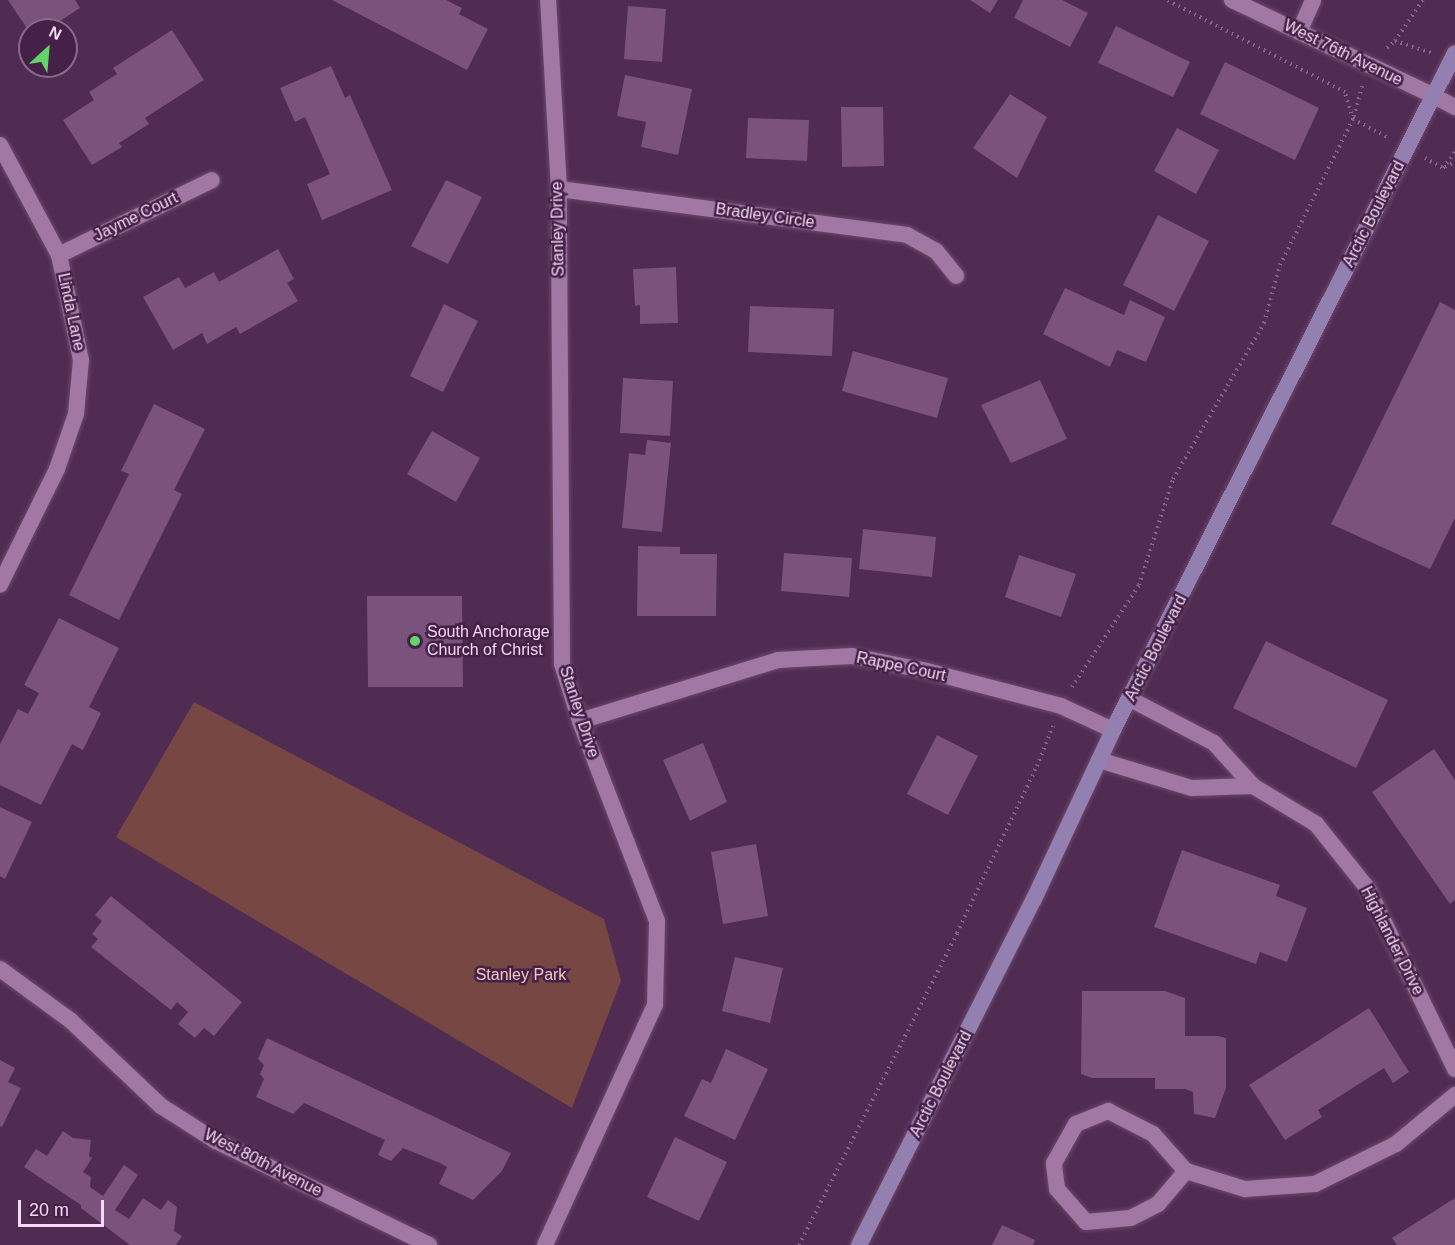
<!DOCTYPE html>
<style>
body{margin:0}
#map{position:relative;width:1455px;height:1245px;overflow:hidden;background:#502b52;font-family:Helvetica,sans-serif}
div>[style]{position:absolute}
.green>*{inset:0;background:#764743}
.building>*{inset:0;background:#7a527c}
.path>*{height:4px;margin-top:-2px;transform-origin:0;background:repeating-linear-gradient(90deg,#876789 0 1.5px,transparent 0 6px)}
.roads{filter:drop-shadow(0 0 2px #6a496b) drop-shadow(0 0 2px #6a496b)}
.service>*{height:16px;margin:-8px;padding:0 8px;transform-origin:8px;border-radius:8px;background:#a177a3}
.minor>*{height:16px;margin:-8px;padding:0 8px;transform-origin:8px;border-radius:8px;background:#a177a3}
.tertiary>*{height:16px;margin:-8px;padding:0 8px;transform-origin:8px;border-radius:8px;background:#a177a3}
.secondary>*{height:16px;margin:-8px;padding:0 8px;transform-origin:8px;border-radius:8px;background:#947fb1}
.dots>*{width:16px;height:16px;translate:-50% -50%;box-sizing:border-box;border:3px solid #452047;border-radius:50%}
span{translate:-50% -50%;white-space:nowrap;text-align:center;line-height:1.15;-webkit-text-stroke:5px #452047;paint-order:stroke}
.street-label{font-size:16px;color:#f1daf2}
.poi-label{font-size:16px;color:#f1daf2}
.left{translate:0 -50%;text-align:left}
.park-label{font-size:16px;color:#f4c6c1}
.north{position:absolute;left:18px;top:18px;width:60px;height:60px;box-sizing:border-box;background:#452047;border:2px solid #8a6a8b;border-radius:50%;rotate:26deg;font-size:16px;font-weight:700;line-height:24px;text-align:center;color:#f1daf2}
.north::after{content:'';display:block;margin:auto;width:21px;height:27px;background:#61d46a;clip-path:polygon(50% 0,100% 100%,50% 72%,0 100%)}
.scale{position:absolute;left:18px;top:1200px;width:86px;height:27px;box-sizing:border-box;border:3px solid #f1daf2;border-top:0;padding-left:8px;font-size:18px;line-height:21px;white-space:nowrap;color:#f1daf2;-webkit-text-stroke:4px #452047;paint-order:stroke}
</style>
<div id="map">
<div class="green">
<i style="clip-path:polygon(194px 702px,604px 919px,621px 981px,572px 1108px,116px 837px)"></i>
</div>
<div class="building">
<i style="clip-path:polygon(8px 0,75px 0,80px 8px,46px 30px,30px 30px,30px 33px)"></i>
<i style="clip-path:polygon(332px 0,446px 0,462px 8px,459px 14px,488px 29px,467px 70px)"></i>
<i style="clip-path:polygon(970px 0,998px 0,990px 13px)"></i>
<i style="clip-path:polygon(1023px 0,1062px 0,1088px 13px,1070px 47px,1014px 18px)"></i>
<i style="clip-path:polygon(628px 6px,666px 9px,662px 62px,624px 59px)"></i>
<i style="clip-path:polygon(1116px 26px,1190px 62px,1173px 97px,1098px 63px)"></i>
<i style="clip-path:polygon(172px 30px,204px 80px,145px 118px,149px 124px,119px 143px,122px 147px,92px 165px,63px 120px,94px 100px,89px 92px,117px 74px,113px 68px)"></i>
<i style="clip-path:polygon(1225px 62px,1319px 108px,1295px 160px,1200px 114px)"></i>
<i style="clip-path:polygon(331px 66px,345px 98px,350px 95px,392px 190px,322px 220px,307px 184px,330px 174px,305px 117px,295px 122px,280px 88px)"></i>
<i style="clip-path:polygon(625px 75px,692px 89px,678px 155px,641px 147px,646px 122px,617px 116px)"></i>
<i style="clip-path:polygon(1010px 94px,1047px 117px,1017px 178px,973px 148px)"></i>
<i style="clip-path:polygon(841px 107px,883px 107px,884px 166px,842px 167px)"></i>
<i style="clip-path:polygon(748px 118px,809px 120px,807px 161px,746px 158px)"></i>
<i style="clip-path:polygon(1177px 128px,1219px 150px,1196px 194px,1154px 171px)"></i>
<i style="clip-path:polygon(446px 180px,482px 197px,448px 264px,411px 246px)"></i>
<i style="clip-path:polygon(1158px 215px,1209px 241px,1174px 311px,1123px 285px)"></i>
<i style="clip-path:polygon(278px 249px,294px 279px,287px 283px,298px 301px,240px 334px,236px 327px,207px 344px,202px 333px,173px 350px,143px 297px,179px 277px,185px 288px,214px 272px,219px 282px)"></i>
<i style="clip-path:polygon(676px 267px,678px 323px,640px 324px,640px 305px,635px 306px,633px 269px)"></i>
<i style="clip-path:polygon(1065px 288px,1124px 315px,1130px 300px,1165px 317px,1146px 362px,1117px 350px,1110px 367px,1043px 334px)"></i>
<i style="clip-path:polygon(1440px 302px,1455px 310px,1455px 518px,1430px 569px,1331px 524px)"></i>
<i style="clip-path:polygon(444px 304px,478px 321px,443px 392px,410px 376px)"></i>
<i style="clip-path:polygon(750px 306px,834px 309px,832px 356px,748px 352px)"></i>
<i style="clip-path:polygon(853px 351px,948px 378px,937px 418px,842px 391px)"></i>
<i style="clip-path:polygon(623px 378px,673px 381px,670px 436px,620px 433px)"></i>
<i style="clip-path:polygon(1040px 380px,1067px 439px,1011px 463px,981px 405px)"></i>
<i style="clip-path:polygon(154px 404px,205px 429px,174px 490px,182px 494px,119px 620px,69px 595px,129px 474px,121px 471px)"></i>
<i style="clip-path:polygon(432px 431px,480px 458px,456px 502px,407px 474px)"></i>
<i style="clip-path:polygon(647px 440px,671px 443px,662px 532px,622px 528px,629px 453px,645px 455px)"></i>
<i style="clip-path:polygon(863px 529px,936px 537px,932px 577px,859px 569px)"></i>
<i style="clip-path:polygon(638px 546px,680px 547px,680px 554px,717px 554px,716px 616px,637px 616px)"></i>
<i style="clip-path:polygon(784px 553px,852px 558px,849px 597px,781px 591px)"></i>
<i style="clip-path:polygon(1019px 555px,1076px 574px,1061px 617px,1005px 597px)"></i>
<i style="clip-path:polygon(367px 596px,462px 596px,463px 687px,368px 687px)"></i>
<i style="clip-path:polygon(59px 618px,119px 648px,89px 707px,101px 713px,83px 750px,72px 744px,41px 805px,0 785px,0 744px,18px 709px,28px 714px,39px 693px,24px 685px)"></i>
<i style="clip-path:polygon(1266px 641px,1388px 700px,1356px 768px,1233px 708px)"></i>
<i style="clip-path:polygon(937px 735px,978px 756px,948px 815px,907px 794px)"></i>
<i style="clip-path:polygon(703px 743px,727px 802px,690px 821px,663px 760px)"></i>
<i style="clip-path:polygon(1434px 749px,1455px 780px,1455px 900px,1450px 904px,1372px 792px)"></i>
<i style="clip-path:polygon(0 807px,32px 822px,5px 879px,0 876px)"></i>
<i style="clip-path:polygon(756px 844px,768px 916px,723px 924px,711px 852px)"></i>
<i style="clip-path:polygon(1182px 850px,1280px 885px,1276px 896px,1307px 908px,1287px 962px,1260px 952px,1256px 964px,1154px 927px)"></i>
<i style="clip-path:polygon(111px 896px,242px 1002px,214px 1036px,204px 1028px,195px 1038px,178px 1024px,188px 1012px,177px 1002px,171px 1010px,91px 947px,98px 939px,92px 934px,102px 921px,95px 915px)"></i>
<i style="clip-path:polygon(735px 957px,783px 968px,770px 1023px,722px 1011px)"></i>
<i style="clip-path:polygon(1082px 991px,1165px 991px,1185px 998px,1185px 1036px,1218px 1036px,1226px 1038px,1226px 1088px,1215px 1118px,1194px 1114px,1193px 1092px,1185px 1089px,1155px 1089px,1155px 1078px,1092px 1078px,1081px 1074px)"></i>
<i style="clip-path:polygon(1369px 1008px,1409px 1072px,1393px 1083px,1384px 1068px,1318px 1110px,1322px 1117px,1285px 1140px,1249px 1085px)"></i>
<i style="clip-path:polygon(267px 1038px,511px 1153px,502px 1171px,473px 1200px,439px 1184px,447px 1167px,440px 1163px,403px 1148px,391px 1161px,378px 1155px,385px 1140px,304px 1103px,293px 1114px,256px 1097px,264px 1079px,260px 1074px,264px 1065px,258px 1059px)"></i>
<i style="clip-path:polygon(726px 1049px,768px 1069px,735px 1140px,684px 1116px,702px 1079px,711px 1083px)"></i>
<i style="clip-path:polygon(0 1060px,15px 1068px,8px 1082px,21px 1088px,2px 1127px,0 1126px)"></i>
<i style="clip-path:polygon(63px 1131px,73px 1138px,91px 1140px,89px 1156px,92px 1158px,83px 1172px,91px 1177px,90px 1187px,103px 1196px,124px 1165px,138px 1175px,115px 1210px,129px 1219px,143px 1198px,161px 1210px,168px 1200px,177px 1207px,174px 1231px,182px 1236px,176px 1245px,130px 1245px,81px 1208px,81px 1205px,24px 1167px,36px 1149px,47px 1156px)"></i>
<i style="clip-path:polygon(675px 1137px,727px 1162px,699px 1221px,647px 1197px)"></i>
<i style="clip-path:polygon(1455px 1198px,1455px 1245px,1397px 1245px,1392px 1238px)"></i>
<i style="clip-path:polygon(1002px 1225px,1035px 1240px,1033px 1245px,992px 1245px)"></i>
</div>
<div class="path">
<i style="left:1395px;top:41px;width:50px;rotate:-55.7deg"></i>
<i style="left:1387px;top:48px;width:11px;rotate:-41deg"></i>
<i style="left:1395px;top:41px;width:39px;rotate:18deg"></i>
<i style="left:1362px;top:86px;width:34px;rotate:105deg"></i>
<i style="left:1353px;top:119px;width:38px;rotate:28deg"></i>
<i style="left:1425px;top:158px;width:21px;rotate:29deg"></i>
<i style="left:1445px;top:167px;width:11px;rotate:-27deg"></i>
<i style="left:1443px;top:168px;width:20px;rotate:-53deg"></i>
<i style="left:1072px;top:687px;width:122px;rotate:-56.7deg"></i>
<i style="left:1139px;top:585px;width:111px;rotate:-72.2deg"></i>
<i style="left:1173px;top:479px;width:181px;rotate:-59.7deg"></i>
<i style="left:1264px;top:323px;width:60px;rotate:-74.6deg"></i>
<i style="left:1280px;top:265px;width:163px;rotate:-63.4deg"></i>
<i style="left:1353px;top:119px;width:28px;rotate:-107deg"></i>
<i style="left:1345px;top:92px;width:200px;rotate:-152.7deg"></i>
<i style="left:799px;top:1245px;width:350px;rotate:-63.1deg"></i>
<i style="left:957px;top:933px;width:185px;rotate:-64.4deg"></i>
<i style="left:1037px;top:766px;width:43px;rotate:-68.2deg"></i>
</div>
<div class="roads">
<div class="service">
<i style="left:1299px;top:32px;width:35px;rotate:-66deg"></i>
</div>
<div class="minor">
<i style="left:1232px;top:0;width:224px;rotate:25.4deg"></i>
<i style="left:0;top:145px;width:125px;rotate:61.8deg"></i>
<i style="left:59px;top:255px;width:107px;rotate:78.2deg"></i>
<i style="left:81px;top:360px;width:54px;rotate:95.3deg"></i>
<i style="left:76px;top:414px;width:58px;rotate:109.1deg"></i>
<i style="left:57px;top:469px;width:129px;rotate:116.2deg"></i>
<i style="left:559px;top:189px;width:351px;rotate:7.5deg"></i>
<i style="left:907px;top:235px;width:33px;rotate:29deg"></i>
<i style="left:936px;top:251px;width:32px;rotate:51deg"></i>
<i style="left:59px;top:255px;width:170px;rotate:-26.1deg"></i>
<i style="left:1130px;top:699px;width:95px;rotate:27.6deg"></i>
<i style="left:1214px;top:743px;width:58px;rotate:47.8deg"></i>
<i style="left:1253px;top:786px;width:74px;rotate:31.1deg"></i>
<i style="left:1316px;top:824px;width:83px;rotate:51.3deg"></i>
<i style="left:1368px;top:889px;width:200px;rotate:64.2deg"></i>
<i style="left:580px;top:721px;width:207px;rotate:-17.1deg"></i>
<i style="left:778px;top:660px;width:74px;rotate:-3.1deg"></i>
<i style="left:852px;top:656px;width:72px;rotate:11.2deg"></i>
<i style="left:923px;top:670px;width:143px;rotate:14.6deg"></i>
<i style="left:1061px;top:706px;width:57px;rotate:24.8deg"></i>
<i style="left:1099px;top:760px;width:97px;rotate:16.8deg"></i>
<i style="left:1192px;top:788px;width:61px;rotate:-1.9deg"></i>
<i style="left:0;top:969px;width:87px;rotate:36.1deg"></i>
<i style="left:70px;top:1020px;width:125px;rotate:43.4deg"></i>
<i style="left:161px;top:1106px;width:65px;rotate:32.5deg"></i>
<i style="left:216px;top:1141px;width:237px;rotate:26deg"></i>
<i style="left:1186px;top:1171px;width:43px;rotate:130.3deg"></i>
<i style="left:1158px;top:1204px;width:31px;rotate:153deg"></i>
<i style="left:1130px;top:1218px;width:44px;rotate:174.8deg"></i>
<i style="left:1086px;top:1222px;width:44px;rotate:-131.3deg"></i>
<i style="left:1057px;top:1189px;width:26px;rotate:-97deg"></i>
<i style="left:1054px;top:1163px;width:45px;rotate:-60.6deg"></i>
<i style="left:1076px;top:1124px;width:35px;rotate:-22deg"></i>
<i style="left:1108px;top:1111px;width:51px;rotate:27.1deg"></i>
<i style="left:1153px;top:1134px;width:50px;rotate:48.3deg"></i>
<i style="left:1186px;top:1171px;width:62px;rotate:17deg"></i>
<i style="left:1245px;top:1189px;width:70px;rotate:-4.1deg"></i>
<i style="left:1315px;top:1184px;width:90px;rotate:-26.3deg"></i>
<i style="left:1396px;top:1144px;width:77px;rotate:-39.7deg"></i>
<i style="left:545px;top:1245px;width:264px;rotate:-65.4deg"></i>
<i style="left:655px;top:1005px;width:84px;rotate:-88.6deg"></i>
<i style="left:657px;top:921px;width:214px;rotate:-111.1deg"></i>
<i style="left:580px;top:721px;width:60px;rotate:-107.5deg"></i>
<i style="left:562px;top:664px;width:475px;rotate:-90.4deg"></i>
<i style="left:559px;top:189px;width:189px;rotate:-93.3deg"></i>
</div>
<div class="tertiary">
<i style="left:1434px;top:96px;width:24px;rotate:28deg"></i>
</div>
<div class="secondary">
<i style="left:859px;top:1245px;width:388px;rotate:-63.2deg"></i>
<i style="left:1034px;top:899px;width:187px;rotate:-64.9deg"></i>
<i style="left:1113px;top:730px;width:758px;rotate:-63.2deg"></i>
</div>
</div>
<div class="dots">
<i style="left:415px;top:641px;background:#61d46a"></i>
</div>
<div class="street-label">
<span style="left:1343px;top:53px;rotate:26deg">West 76th Avenue</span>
<span style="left:1374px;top:214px;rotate:-63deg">Arctic Boulevard</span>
<span style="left:765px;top:216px;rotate:8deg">Bradley Circle</span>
<span style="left:136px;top:217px;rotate:-26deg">Jayme Court</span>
<span style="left:558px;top:229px;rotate:-91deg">Stanley Drive</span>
<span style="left:71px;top:312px;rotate:78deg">Linda Lane</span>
<span style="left:1156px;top:648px;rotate:-63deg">Arctic Boulevard</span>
<span style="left:901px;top:667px;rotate:12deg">Rappe Court</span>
<span style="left:579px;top:712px;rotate:72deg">Stanley Drive</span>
<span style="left:1392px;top:941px;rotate:63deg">Highlander Drive</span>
<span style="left:941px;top:1084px;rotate:-63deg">Arctic Boulevard</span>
<span style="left:263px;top:1163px;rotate:27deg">West 80th Avenue</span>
</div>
<div class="poi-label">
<span class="left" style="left:427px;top:641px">South Anchorage<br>Church of Christ</span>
</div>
<div class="park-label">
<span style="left:521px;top:975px">Stanley Park</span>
</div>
<div class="north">N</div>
<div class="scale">20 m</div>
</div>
